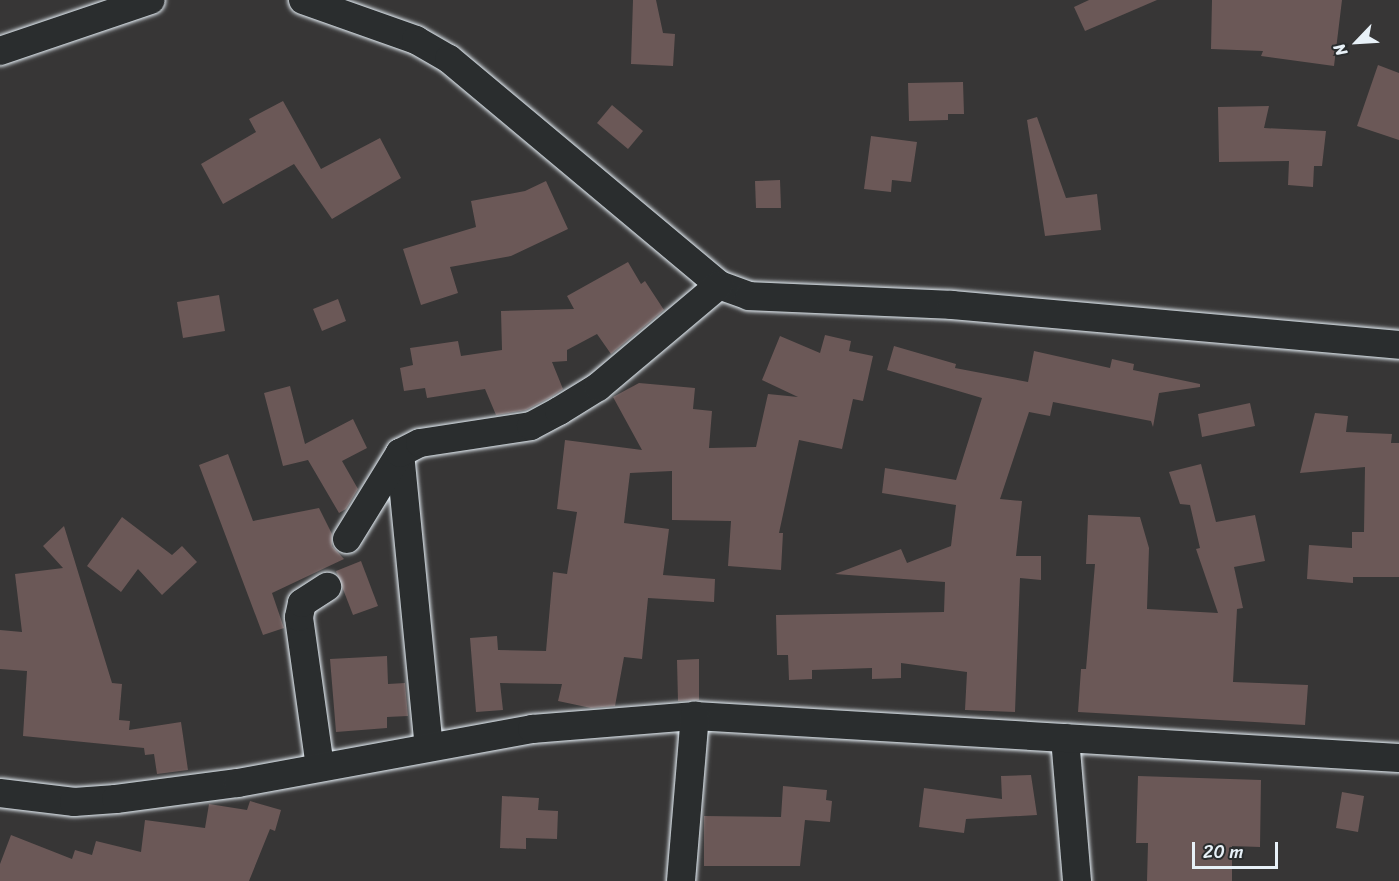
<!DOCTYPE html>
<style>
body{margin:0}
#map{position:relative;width:1399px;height:881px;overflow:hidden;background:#373636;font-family:Sriracha,sans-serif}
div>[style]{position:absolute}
.building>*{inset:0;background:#6b5857}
.roads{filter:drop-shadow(0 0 2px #e8f1f8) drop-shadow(0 0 2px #e8f1f8)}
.minor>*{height:28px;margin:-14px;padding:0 14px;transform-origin:14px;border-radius:14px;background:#2a2d2e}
span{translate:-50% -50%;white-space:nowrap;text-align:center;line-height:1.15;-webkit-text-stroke:5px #2a2d2e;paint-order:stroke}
.north{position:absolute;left:1327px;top:12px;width:60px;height:60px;-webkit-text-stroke:4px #2a2d2e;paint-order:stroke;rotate:245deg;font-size:16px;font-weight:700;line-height:24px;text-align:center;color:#e8f1f8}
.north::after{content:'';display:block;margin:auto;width:21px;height:27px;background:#e8f1f8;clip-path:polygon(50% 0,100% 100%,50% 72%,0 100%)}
.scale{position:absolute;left:1192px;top:842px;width:86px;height:27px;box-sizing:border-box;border:3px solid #e8f1f8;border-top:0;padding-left:8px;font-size:18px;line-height:21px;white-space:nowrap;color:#e8f1f8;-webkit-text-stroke:4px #2a2d2e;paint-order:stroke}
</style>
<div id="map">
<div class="building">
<i style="clip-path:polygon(633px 0,656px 0,663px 33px,675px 34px,673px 66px,631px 64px)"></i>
<i style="clip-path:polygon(1089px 0,1157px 0,1085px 31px,1074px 7px)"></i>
<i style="clip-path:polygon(1212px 0,1342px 0,1334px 66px,1261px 56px,1263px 51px,1211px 49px)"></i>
<i style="clip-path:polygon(1378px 65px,1399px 73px,1399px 140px,1357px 126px)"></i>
<i style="clip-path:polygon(963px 82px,964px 114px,948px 114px,948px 120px,909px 121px,908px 83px)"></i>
<i style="clip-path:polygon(283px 101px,321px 169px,380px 138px,401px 178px,332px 219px,294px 164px,223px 204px,201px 164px,256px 132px,249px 119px)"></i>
<i style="clip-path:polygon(612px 105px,643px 131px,628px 149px,597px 123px)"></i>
<i style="clip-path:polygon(1269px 106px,1264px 128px,1326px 131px,1322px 166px,1314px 166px,1313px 187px,1288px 185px,1289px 161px,1219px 162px,1218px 107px)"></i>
<i style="clip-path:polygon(1037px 117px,1066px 198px,1097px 194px,1101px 230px,1045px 236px,1027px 120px)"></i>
<i style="clip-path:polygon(871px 136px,917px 142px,911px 182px,892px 180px,891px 192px,864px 189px)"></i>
<i style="clip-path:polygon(780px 180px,781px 208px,756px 208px,755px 181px)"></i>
<i style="clip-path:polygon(546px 181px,568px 229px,511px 256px,450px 267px,458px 293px,421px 305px,403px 249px,476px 227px,471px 201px,525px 191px)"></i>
<i style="clip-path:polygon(628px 262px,641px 284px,645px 281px,664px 310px,611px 354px,597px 334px,567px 350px,567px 361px,552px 362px,563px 389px,551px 397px,526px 410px,496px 415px,485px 389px,427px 398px,425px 388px,404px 391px,400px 368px,413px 365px,410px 348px,458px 341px,461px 356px,502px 350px,501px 311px,574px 309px,567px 296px)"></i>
<i style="clip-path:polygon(219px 295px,225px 331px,183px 338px,177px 302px)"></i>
<i style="clip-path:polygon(338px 299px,346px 321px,322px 331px,313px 309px)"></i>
<i style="clip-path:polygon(825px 335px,851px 341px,849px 351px,873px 356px,863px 401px,853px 399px,842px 449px,799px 440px,779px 533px,783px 533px,781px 570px,728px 566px,731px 521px,672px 520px,672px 471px,630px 473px,624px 523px,669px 529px,663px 575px,715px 579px,714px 602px,648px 598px,642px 659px,624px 657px,615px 706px,591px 708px,558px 701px,562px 684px,500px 683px,503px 710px,476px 712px,470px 638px,497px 636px,498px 650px,546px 651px,553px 572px,567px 574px,577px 512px,557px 509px,565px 440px,642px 450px,613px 397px,639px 383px,695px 388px,693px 409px,712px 411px,709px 448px,756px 447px,768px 394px,798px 397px,762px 380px,780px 336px,820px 353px)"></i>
<i style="clip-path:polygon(894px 346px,956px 364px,955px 368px,1028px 382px,1034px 351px,1110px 368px,1112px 359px,1134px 364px,1133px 370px,1200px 384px,1200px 387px,1159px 393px,1153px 427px,1151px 421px,1053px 402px,1050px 416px,1029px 412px,1000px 499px,1022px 501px,1016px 556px,1041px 556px,1041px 580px,1020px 578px,1015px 712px,965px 710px,967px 672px,901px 663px,901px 678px,872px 679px,872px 668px,812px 670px,812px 679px,789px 680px,788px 655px,777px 655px,776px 615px,944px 612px,945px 582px,835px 574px,901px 549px,907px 563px,951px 546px,956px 505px,882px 493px,885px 468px,956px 480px,982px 398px,887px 370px)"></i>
<i style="clip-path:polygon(290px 386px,305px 444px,353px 419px,367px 448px,342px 461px,358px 489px,346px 509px,339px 513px,308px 460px,283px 466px,264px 393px)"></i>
<i style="clip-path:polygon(1250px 403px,1255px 426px,1202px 437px,1198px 414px)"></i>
<i style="clip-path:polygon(1315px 413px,1348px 416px,1346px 432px,1392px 434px,1391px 443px,1399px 443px,1399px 577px,1353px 577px,1353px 583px,1307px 579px,1309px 545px,1352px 548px,1352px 532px,1364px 532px,1365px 467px,1300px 473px)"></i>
<i style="clip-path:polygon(228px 454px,253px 521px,319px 508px,332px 534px,332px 546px,344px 559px,272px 593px,284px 628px,263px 635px,199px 465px)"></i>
<i style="clip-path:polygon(1201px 464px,1216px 522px,1255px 515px,1265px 561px,1234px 567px,1243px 608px,1237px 609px,1233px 682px,1308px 685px,1305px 725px,1078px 712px,1081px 669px,1086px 669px,1095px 564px,1086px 564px,1088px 515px,1140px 517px,1149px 548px,1147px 609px,1218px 613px,1196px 549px,1200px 548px,1190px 505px,1180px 504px,1169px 472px)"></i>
<i style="clip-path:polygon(122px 517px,172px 555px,182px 546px,197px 562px,162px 595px,138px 569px,121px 592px,87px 566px)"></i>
<i style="clip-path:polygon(64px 526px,112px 683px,122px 684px,119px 720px,130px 721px,129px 730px,181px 722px,188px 770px,157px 774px,154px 754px,145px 755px,144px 748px,23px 736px,27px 671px,0 669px,0 630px,22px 632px,15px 574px,63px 568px,43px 546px)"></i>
<i style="clip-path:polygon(361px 561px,378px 606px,353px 615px,336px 571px)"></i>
<i style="clip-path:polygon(387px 656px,388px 684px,405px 683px,408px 716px,387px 717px,387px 728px,336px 732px,330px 659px)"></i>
<i style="clip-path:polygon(699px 659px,699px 700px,678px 701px,677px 660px)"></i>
<i style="clip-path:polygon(1031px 775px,1037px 815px,966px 819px,964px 833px,919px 827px,924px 788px,1002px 799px,1001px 776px)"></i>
<i style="clip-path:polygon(1138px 776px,1261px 780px,1260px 847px,1232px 846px,1232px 881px,1147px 881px,1148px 843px,1136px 843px)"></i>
<i style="clip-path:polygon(783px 786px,827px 790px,826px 800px,832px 801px,830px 822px,805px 820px,800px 866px,704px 866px,704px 816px,781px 817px)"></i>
<i style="clip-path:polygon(1342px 792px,1364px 796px,1358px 832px,1336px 828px)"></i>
<i style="clip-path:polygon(502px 796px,539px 798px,538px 810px,558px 811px,557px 839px,526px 838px,526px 849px,500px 848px)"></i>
<i style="clip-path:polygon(250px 801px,281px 810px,275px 831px,270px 829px,249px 881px,0 881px,0 864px,11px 835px,72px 859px,75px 850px,92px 855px,96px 841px,141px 852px,145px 820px,205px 828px,209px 804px,247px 810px)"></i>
</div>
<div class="roads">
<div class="minor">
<i style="left:303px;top:0;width:120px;rotate:19.5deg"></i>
<i style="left:416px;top:40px;width:38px;rotate:30deg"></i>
<i style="left:449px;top:59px;width:352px;rotate:39.9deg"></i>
<i style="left:719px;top:285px;width:32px;rotate:20deg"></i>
<i style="left:749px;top:296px;width:203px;rotate:2.5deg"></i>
<i style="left:952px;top:305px;width:449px;rotate:5.1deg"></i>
<i style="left:0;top:51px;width:159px;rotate:-18.7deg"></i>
<i style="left:400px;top:453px;width:295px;rotate:84.4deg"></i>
<i style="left:347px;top:539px;width:101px;rotate:-58.4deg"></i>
<i style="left:400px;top:453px;width:22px;rotate:-27deg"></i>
<i style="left:420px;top:443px;width:112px;rotate:-8.7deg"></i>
<i style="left:531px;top:426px;width:32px;rotate:-28deg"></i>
<i style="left:559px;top:411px;width:46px;rotate:-31.6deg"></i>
<i style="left:598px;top:387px;width:158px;rotate:-40.1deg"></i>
<i style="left:1065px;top:738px;width:144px;rotate:85.2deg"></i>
<i style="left:320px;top:767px;width:151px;rotate:-98deg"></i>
<i style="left:299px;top:617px;width:14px;rotate:-78deg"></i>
<i style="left:302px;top:603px;width:30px;rotate:-33deg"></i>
<i style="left:0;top:793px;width:75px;rotate:6.9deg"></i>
<i style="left:74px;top:802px;width:42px;rotate:-4.1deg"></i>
<i style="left:116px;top:799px;width:123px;rotate:-7.5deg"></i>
<i style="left:238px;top:783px;width:299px;rotate:-10.4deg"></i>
<i style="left:532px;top:729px;width:164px;rotate:-4.6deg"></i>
<i style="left:695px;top:716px;width:705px;rotate:3.41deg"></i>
<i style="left:681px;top:881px;width:166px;rotate:-85.2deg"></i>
</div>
</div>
<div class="north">N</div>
<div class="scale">20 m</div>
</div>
